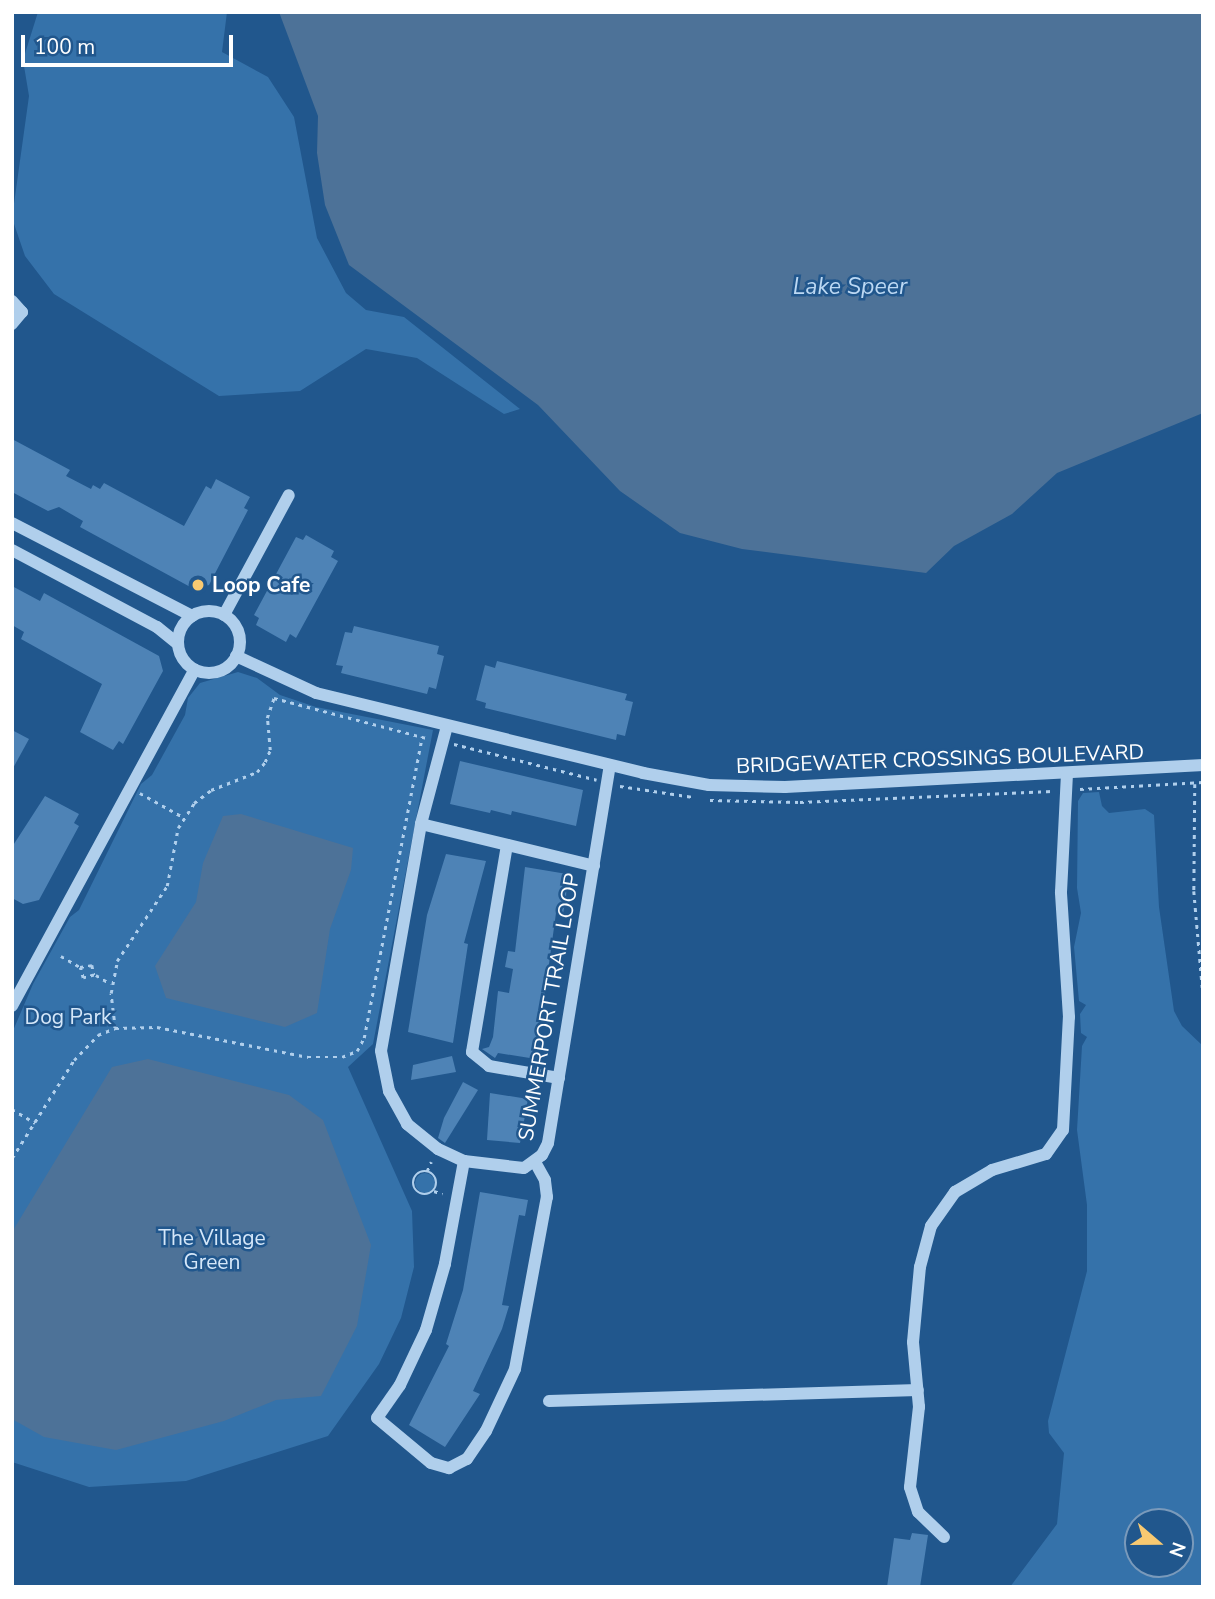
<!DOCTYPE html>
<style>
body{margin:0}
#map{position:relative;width:1215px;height:1599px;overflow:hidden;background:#21578d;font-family:"Nunito Sans",sans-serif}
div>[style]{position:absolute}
.green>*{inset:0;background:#3572aa}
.round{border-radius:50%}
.water>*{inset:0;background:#4d7298}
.building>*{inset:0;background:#4e83b6}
.path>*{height:2.5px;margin-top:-1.25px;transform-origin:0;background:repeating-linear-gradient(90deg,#b0cfec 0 3.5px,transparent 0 8.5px)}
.path>.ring{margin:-1.25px;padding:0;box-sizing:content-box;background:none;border:2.5px solid #b0cfec;border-radius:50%}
.minor>*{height:12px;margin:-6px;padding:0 6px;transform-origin:6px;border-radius:6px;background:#b0cfec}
.minor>.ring{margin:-6px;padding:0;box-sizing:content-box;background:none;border:12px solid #b0cfec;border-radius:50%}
.dots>*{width:19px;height:19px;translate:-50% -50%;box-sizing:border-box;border:4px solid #21578d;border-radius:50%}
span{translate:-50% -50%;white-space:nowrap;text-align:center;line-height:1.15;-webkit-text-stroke:5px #21578d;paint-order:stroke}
.poi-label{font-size:21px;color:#fff;font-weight:700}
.left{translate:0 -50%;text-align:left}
.street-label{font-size:21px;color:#fff}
.park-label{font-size:21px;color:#d5e7f9}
.water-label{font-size:23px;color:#bcd8f3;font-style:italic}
.frame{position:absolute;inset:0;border:14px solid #fff;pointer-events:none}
.north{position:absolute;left:1124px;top:1508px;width:70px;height:70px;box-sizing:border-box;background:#21578d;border:2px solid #7a9abb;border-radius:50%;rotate:110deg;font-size:19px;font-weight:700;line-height:28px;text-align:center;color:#fff}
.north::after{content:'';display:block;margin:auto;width:24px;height:32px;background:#f8c971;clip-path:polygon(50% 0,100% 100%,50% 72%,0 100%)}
.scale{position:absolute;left:21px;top:35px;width:212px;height:32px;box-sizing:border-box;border:4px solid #fff;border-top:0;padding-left:9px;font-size:21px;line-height:24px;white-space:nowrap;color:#fff;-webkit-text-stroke:5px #21578d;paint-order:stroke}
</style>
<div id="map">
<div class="green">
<i style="clip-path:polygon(38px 12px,227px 12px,222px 52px,268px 77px,294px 117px,317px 238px,346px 293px,366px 310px,404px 317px,520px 409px,504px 414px,417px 358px,366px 349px,300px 391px,219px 396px,54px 294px,25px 256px,12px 218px,29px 96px,23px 60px)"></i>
<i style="clip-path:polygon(238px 672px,257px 678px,280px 695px,316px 707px,433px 730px,373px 1044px,348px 1067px,412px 1211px,414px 1267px,401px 1318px,379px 1364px,328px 1436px,186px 1481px,89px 1487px,12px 1462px,12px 1033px,33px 984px,70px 917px,79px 910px,141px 784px,152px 775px,185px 715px,188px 698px,200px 683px)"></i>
<i style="clip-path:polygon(evenodd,1099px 792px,1102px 806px,1109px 813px,1145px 809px,1154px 815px,1159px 907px,1174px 1011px,1182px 1026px,1203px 1046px,1203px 1587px,1010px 1587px,1057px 1524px,1064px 1453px,1049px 1433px,1048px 1421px,1087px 1271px,1087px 1205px,1077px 1130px,1082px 1046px,1087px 1037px,1081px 1033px,1080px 1014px,1086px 1005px,1079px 1001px,1074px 947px,1081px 913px,1077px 888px,1078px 801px,1083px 793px,1099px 792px,1180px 1522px,1180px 1564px,1138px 1564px,1138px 1522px,1180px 1522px)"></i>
<i class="round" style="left:415px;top:1173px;width:20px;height:20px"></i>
</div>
<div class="water">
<i style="clip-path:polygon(279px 12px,1203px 12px,1203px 413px,1057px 473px,1012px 514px,954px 546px,926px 573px,742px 549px,680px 533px,620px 491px,538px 405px,349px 265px,325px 205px,317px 153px,318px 116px)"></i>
<i style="clip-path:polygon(241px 814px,353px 848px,351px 870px,330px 929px,317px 1013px,285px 1027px,166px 998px,155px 966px,196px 902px,203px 863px,223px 816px)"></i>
<i style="clip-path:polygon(148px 1059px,289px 1095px,323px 1120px,371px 1245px,357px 1326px,321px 1396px,276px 1400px,224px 1421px,116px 1450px,44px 1437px,12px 1419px,12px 1232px,112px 1067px)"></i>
</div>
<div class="building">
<i style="clip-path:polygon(12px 439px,70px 470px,66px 476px,91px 489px,93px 485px,100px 489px,104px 483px,184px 526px,206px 486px,211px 489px,216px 479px,250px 497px,244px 508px,248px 510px,209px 585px,194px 589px,80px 527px,83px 521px,59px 507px,48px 511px,12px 492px)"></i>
<i style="clip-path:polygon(306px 535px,334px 551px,331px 557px,338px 561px,296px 638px,290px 634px,286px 642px,256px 625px,259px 618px,254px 615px,296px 537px,303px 540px)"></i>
<i style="clip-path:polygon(12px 586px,40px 601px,44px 593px,159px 656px,163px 671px,123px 744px,119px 741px,113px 750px,80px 732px,102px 684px,21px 639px,24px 632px,12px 625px)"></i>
<i style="clip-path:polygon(354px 626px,439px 646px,437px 654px,444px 656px,436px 689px,429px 687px,427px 694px,341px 673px,343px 666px,336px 665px,345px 632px,352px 633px)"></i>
<i style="clip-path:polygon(497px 661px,627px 694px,625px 700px,633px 702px,625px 736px,617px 734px,616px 740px,485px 708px,486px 703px,476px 700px,485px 665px,495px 668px)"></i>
<i style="clip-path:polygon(12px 730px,29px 739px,12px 770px)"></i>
<i style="clip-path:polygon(460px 761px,583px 790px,576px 826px,512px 811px,511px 815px,491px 810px,490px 813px,450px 804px)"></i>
<i style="clip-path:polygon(45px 796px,79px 814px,74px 823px,79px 826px,39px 900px,23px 904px,12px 898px,12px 847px)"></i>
<i style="clip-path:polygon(446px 854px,486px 861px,464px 943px,468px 944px,453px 1043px,408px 1032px,427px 915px)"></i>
<i style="clip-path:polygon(525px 867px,567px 874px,566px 898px,563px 914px,556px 913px,536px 1059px,498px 1053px,495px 1058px,482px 1049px,489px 1047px,493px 1037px,498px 991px,509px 993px,513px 969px,505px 967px,508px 951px,515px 952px)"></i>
<i style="clip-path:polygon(452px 1056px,456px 1072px,411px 1080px,413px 1065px)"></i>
<i style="clip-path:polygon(463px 1082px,478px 1090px,445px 1143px,438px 1138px,444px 1118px)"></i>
<i style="clip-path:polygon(490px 1093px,528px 1099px,520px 1143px,487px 1140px)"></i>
<i style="clip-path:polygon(480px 1192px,528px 1200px,525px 1216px,519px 1215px,502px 1305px,509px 1306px,502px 1329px,473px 1391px,480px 1394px,445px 1447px,409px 1425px,449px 1346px,446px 1344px,463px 1290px)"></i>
<i style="clip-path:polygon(912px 1533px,928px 1535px,920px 1587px,887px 1587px,894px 1538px,910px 1540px)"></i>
</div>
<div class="path">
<i style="left:454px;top:744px;width:147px;rotate:14.1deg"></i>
<i style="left:1195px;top:784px;width:107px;rotate:90.5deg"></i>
<i style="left:1194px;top:891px;width:102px;rotate:85deg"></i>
<i style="left:620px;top:786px;width:74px;rotate:8.6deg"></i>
<i style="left:1080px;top:789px;width:123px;rotate:-3.3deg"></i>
<i style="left:140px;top:793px;width:49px;rotate:29.2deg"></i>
<i style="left:710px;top:800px;width:90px;rotate:1.3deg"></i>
<i style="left:800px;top:802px;width:253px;rotate:-2.5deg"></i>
<i style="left:61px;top:956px;width:22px;rotate:30deg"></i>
<i style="left:80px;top:967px;width:12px;rotate:-9deg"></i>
<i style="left:92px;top:965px;width:10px;rotate:79deg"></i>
<i style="left:94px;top:975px;width:11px;rotate:165deg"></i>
<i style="left:83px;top:978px;width:11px;rotate:-105deg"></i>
<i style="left:96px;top:975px;width:17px;rotate:31deg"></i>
<i style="left:115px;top:1028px;width:35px;rotate:-97deg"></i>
<i style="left:111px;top:993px;width:33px;rotate:-79deg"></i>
<i style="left:117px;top:961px;width:90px;rotate:-56.3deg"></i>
<i style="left:167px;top:886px;width:59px;rotate:-79.3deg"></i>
<i style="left:178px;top:828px;width:30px;rotate:-57deg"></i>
<i style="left:194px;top:803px;width:21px;rotate:-37deg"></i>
<i style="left:211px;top:790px;width:49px;rotate:-21.4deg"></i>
<i style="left:257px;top:772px;width:13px;rotate:-51deg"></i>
<i style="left:265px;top:762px;width:13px;rotate:-67deg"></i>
<i style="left:270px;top:750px;width:32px;rotate:-95deg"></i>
<i style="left:267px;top:718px;width:21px;rotate:-71deg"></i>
<i style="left:274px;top:698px;width:161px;rotate:14.7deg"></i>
<i style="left:12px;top:1109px;width:27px;rotate:31deg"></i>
<i style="left:12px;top:1158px;width:116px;rotate:-57.7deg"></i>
<i style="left:74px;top:1060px;width:35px;rotate:-46deg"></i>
<i style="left:98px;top:1035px;width:18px;rotate:-22deg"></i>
<i style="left:115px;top:1028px;width:42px;rotate:-1.4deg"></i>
<i style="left:157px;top:1027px;width:154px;rotate:11.2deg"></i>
<i style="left:308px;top:1057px;width:34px"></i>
<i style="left:342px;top:1057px;width:16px;rotate:-22deg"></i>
<i style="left:357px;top:1051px;width:15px;rotate:-62deg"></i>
<i style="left:364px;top:1038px;width:307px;rotate:-79.1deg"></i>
<i style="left:427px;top:1171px;width:10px;rotate:-66deg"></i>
<i class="ring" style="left:413px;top:1171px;width:21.5px;height:21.5px"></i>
<i style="left:434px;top:1191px;width:9px;rotate:18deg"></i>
</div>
<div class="minor">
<i style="left:12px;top:301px;width:15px;rotate:48deg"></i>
<i style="left:22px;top:312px;width:16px;rotate:130deg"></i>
<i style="left:12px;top:523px;width:203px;rotate:27.3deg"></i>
<i style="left:12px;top:550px;width:164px;rotate:28deg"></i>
<i style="left:157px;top:627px;width:27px;rotate:39deg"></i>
<i class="ring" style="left:178px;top:611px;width:50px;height:50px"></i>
<i style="left:224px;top:615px;width:136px;rotate:-61.6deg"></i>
<i style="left:236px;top:656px;width:88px;rotate:24.8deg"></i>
<i style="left:316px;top:693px;width:337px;rotate:13.7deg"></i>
<i style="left:643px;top:773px;width:67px;rotate:10.3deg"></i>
<i style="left:709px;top:785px;width:76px;rotate:1.5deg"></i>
<i style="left:785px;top:787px;width:419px;rotate:-3deg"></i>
<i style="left:447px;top:726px;width:101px;rotate:104.9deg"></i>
<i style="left:421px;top:824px;width:230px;rotate:100deg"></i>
<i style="left:381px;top:1051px;width:41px;rotate:78.7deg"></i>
<i style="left:389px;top:1091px;width:38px;rotate:61deg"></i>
<i style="left:407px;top:1124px;width:40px;rotate:39deg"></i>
<i style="left:438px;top:1149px;width:29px;rotate:25deg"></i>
<i style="left:464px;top:1161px;width:60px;rotate:6.7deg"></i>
<i style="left:524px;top:1168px;width:22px;rotate:-36deg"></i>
<i style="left:542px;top:1155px;width:13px;rotate:-63deg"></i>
<i style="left:548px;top:1143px;width:382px;rotate:-80.7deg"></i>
<i style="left:421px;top:824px;width:178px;rotate:13.6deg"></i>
<i style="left:507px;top:845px;width:210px;rotate:99.6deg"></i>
<i style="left:472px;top:1052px;width:22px;rotate:39deg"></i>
<i style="left:489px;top:1066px;width:71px;rotate:9.7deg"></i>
<i style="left:12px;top:1006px;width:383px;rotate:-61.5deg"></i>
<i style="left:464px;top:1161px;width:105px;rotate:100.5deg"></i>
<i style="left:445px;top:1264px;width:69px;rotate:106.1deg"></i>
<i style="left:426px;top:1330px;width:61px;rotate:115.3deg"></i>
<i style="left:400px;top:1385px;width:40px;rotate:124.9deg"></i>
<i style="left:377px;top:1418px;width:70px;rotate:39.8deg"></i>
<i style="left:431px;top:1463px;width:19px;rotate:16deg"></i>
<i style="left:449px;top:1468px;width:20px;rotate:-27deg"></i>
<i style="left:467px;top:1459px;width:34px;rotate:-56deg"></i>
<i style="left:486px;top:1431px;width:68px;rotate:-64.9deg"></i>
<i style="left:515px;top:1369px;width:175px;rotate:-79.5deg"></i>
<i style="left:547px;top:1197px;width:17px;rotate:-97deg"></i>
<i style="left:545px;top:1180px;width:21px;rotate:-119deg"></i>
<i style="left:549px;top:1401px;width:369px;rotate:-1.7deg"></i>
<i style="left:944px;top:1537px;width:36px;rotate:-136deg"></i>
<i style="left:918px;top:1512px;width:26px;rotate:-108deg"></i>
<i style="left:910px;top:1487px;width:81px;rotate:-83.6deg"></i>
<i style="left:919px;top:1407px;width:65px;rotate:-95.3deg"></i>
<i style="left:913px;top:1342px;width:75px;rotate:-84.7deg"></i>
<i style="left:920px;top:1267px;width:42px;rotate:-75deg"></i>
<i style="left:931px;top:1226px;width:42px;rotate:-54.8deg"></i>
<i style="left:955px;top:1192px;width:43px;rotate:-30.7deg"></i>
<i style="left:992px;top:1170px;width:56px;rotate:-16.5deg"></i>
<i style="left:1046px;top:1154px;width:29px;rotate:-55deg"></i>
<i style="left:1063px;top:1130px;width:113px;rotate:-87deg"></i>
<i style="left:1069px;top:1017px;width:125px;rotate:-93.7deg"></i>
<i style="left:1061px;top:892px;width:118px;rotate:-87.1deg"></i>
</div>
<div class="dots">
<i style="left:198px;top:585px;background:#f8c971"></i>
</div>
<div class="poi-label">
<span class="left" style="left:212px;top:585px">Loop Cafe</span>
</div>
<div class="street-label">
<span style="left:940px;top:759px;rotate:-2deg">BRIDGEWATER CROSSINGS BOULEVARD</span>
<span style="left:549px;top:1007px;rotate:-80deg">SUMMERPORT TRAIL LOOP</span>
</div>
<div class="park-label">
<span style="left:68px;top:1017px">Dog Park</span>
<span style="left:212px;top:1250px">The Village<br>Green</span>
</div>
<div class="water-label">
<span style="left:850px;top:287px">Lake Speer</span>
</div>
<div class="frame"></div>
<div class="north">N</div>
<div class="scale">100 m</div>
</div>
